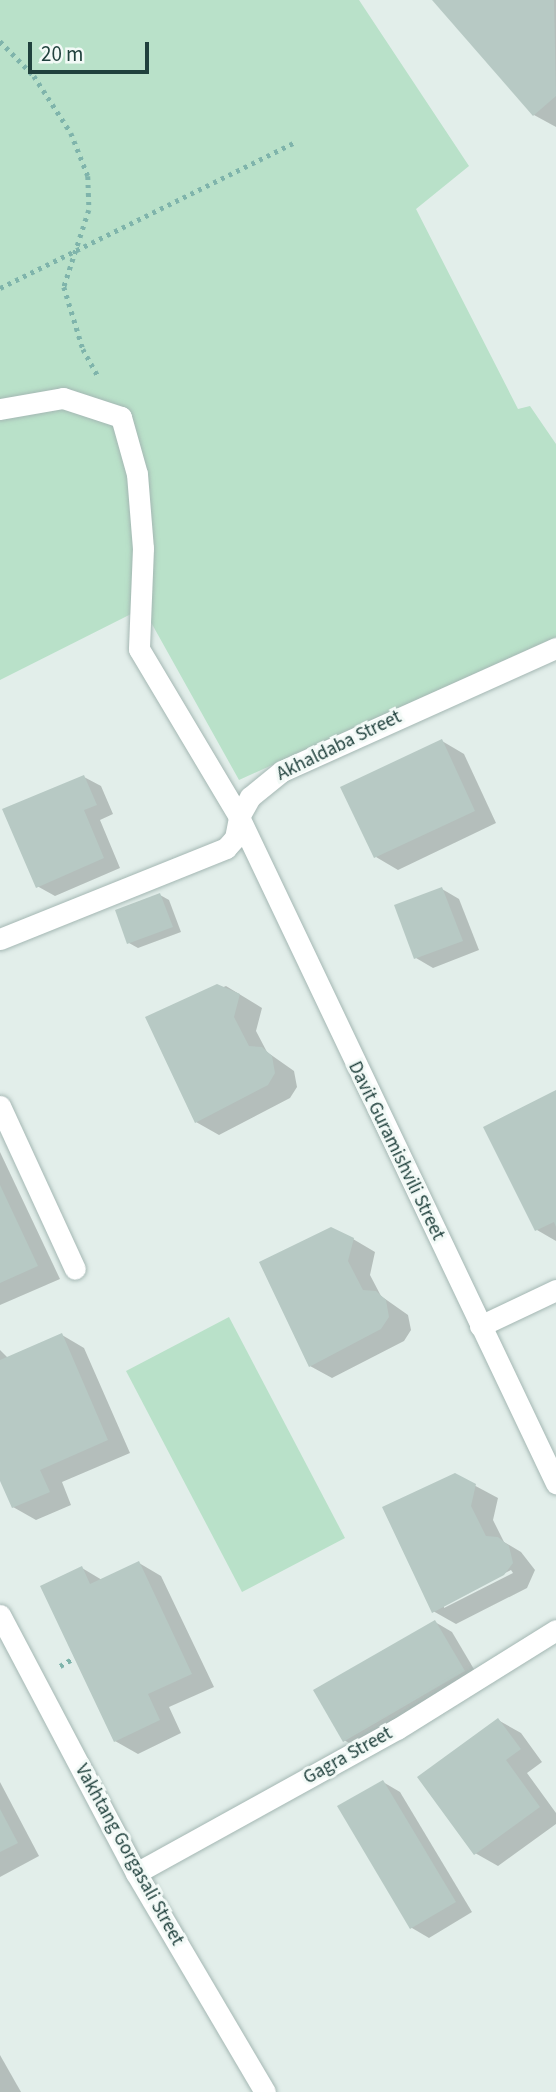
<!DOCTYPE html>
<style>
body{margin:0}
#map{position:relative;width:556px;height:2092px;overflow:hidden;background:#e2eeea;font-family:"Source Sans 3",sans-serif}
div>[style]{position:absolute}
.green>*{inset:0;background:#b9e1c9}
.shadow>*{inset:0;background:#0003}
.building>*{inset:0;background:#b7c9c4}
.path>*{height:4.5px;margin-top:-2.25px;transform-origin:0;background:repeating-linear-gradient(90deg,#7fb4ab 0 3.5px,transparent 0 8.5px)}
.roads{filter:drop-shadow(0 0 2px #a4b7b3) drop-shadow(0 0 2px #a4b7b3)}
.minor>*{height:21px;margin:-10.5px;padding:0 10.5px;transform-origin:10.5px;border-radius:10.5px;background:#fff}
span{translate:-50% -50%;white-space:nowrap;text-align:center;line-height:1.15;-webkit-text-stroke:6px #f3faf7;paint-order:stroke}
.street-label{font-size:19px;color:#20413d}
.scale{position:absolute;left:28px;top:42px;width:121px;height:32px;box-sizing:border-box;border:4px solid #20413d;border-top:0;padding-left:9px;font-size:21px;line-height:24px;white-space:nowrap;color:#20413d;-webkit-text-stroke:5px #f3faf7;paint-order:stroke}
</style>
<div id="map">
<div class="green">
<i style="clip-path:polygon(0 0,359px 0,469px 166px,416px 209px,518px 409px,530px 406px,556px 444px,556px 637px,239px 780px,143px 608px,0 680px)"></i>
<i style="clip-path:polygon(229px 1317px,345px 1538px,242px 1592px,126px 1371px)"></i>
</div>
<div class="shadow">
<i style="clip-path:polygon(435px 0,556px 0,556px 127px,534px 115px)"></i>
<i style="clip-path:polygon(442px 741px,464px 754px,496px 823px,398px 870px,376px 857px)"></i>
<i style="clip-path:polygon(84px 777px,101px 786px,113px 814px,100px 820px,120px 868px,55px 896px,37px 886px)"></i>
<i style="clip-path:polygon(442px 889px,459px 899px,479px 950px,433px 968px,416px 958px)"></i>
<i style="clip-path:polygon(160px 895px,169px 900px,181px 932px,138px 948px,129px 943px)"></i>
<i style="clip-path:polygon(226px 986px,262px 1008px,256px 1031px,267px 1052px,294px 1071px,297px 1087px,290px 1098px,219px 1135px,196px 1122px,148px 1018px)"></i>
<i style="clip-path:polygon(556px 1092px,556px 1241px,537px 1230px)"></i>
<i style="clip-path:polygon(0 1152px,60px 1279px,0 1305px)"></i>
<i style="clip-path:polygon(353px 1239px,375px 1252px,370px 1275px,381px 1296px,408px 1315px,411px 1330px,404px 1341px,332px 1378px,310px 1366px)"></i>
<i style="clip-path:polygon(62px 1335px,84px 1348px,130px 1453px,62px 1482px,71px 1505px,36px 1520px,13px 1507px,0 1477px,0 1350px,8px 1358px)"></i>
<i style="clip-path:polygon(evenodd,455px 1475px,498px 1498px,493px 1520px,504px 1542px,521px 1552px,535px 1570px,527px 1588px,456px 1624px,433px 1611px,455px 1475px,511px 1570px,513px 1573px,444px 1608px,444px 1604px,511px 1570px)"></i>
<i style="clip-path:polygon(139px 1563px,161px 1576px,214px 1687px,169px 1707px,181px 1733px,138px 1754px,115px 1741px,82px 1568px,102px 1580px)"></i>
<i style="clip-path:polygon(435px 1622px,452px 1632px,481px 1681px,361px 1750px,344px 1740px)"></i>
<i style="clip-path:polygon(498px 1720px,521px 1733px,542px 1762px,527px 1773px,556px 1813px,556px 1824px,498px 1866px,475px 1853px)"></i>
<i style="clip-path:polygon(0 1782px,39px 1856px,0 1877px)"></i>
<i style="clip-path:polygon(383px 1782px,400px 1792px,472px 1912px,429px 1938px,412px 1928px)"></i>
<i style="clip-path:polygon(0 2055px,21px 2092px,0 2092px)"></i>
</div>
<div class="building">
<i style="clip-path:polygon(432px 0,554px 0,556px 96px,533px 116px)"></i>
<i style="clip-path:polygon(442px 739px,475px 811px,374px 858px,340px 787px)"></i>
<i style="clip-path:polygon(84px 775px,97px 805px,84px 810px,104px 858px,36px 888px,2px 809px)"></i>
<i style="clip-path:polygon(442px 887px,463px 941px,414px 959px,394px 905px)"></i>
<i style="clip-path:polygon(160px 893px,173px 927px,127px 944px,115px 910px)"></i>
<i style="clip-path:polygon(217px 984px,240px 994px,234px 1017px,249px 1046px,262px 1047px,272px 1056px,275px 1073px,268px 1085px,195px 1123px,145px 1017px)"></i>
<i style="clip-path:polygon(556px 1090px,556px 1227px,554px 1222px,535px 1231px,483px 1127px)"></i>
<i style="clip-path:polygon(0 1185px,38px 1266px,0 1283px)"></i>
<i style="clip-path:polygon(331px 1227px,354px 1238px,348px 1261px,363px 1290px,376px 1291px,386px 1300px,389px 1317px,381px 1329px,309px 1367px,259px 1262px)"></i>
<i style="clip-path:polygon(62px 1333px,108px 1440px,40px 1470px,50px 1492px,12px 1508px,0 1481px,0 1360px)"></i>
<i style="clip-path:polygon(455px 1473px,476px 1484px,471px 1506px,486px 1536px,498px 1537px,509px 1546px,513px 1563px,504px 1575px,432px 1613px,382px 1507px)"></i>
<i style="clip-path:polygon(139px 1561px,192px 1674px,148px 1694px,160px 1720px,114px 1742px,40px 1586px,82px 1566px,90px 1584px)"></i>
<i style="clip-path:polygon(435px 1620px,465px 1671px,343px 1742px,313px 1690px)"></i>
<i style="clip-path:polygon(498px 1718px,521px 1749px,506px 1760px,540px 1807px,474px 1855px,417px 1777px)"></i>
<i style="clip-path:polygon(383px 1780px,456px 1902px,410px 1929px,337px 1806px)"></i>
<i style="clip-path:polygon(0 1809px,18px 1843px,0 1852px)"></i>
</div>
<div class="path">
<i style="left:0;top:41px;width:49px;rotate:45.8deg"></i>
<i style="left:34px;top:76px;width:68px;rotate:57deg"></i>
<i style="left:71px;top:133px;width:46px;rotate:68.4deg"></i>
<i style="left:88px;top:176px;width:34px;rotate:88deg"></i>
<i style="left:89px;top:210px;width:81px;rotate:108deg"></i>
<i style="left:64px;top:287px;width:65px;rotate:73deg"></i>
<i style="left:83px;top:349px;width:31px;rotate:61deg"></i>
<i style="left:0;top:288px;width:331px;rotate:-26.3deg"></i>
<i style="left:60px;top:1666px;width:16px;rotate:-30deg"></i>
</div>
<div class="roads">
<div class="minor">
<i style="left:0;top:409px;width:64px;rotate:-9.9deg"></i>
<i style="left:63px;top:398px;width:61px;rotate:18.1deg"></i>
<i style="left:121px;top:417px;width:59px;rotate:74.3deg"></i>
<i style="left:137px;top:474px;width:74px;rotate:85.4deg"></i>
<i style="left:143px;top:548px;width:101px;rotate:92.3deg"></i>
<i style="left:139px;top:649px;width:196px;rotate:59.2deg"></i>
<i style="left:239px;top:817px;width:738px;rotate:64.55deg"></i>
<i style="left:0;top:939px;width:244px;rotate:-21.9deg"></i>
<i style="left:226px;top:848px;width:13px;rotate:-48deg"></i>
<i style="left:235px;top:838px;width:21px;rotate:-79deg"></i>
<i style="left:239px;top:817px;width:23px;rotate:-61deg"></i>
<i style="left:250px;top:797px;width:41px;rotate:-39.1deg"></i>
<i style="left:282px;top:771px;width:300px;rotate:-24.2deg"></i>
<i style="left:0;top:1106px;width:179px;rotate:65.3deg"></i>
<i style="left:480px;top:1326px;width:84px;rotate:-25.3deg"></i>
<i style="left:0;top:1615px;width:292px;rotate:62.2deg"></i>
<i style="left:136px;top:1873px;width:254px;rotate:59.5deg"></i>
<i style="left:136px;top:1873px;width:298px;rotate:-28.9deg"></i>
<i style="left:397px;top:1729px;width:187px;rotate:-31.9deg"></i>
</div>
</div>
<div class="street-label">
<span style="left:339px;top:746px;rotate:-26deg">Akhaldaba Street</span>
<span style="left:396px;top:1151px;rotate:64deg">Davit Guramishvili Street</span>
<span style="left:348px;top:1756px;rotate:-29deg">Gagra Street</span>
<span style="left:129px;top:1855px;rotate:61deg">Vakhtang Gorgasali Street</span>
</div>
<div class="scale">20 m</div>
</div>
